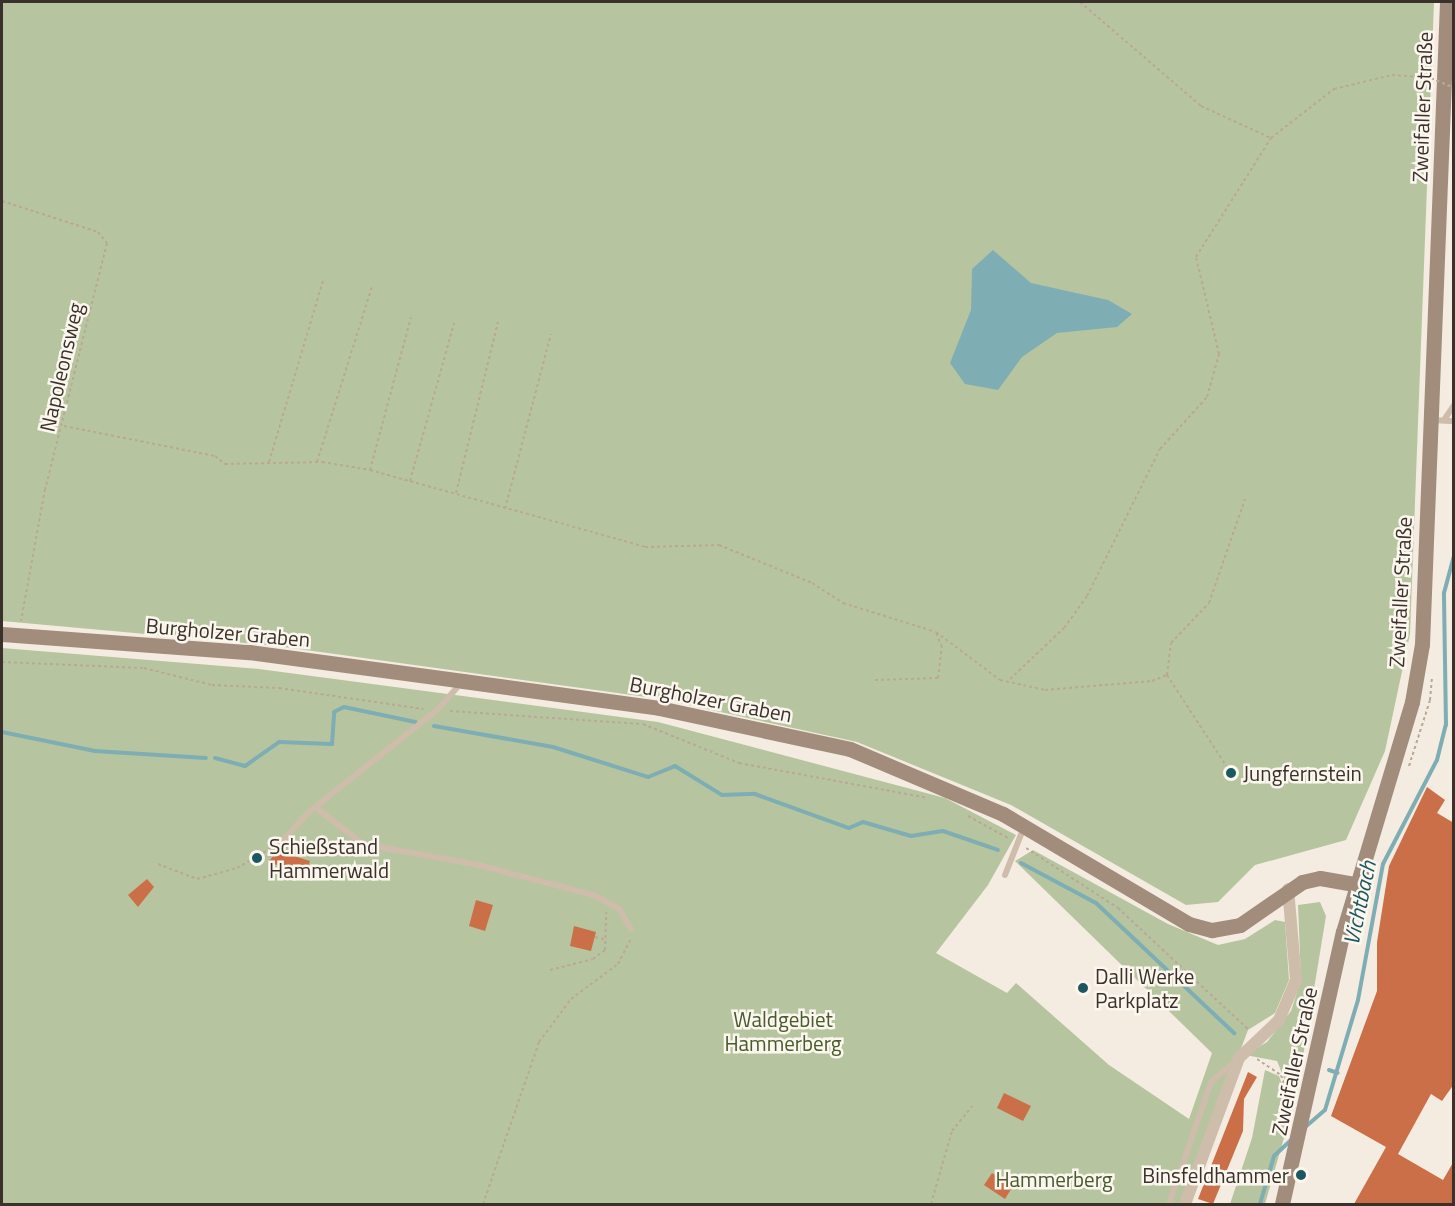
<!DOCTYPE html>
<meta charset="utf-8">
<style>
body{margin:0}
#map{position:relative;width:1455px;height:1206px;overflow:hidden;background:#f4ece0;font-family:"Titillium Web",sans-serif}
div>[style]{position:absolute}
.green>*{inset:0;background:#b6c59f}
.water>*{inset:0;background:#7eaeb3}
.stream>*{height:4px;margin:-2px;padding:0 2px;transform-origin:2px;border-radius:2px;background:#7eaeb3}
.building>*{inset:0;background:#cb6f48}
.path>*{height:2px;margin-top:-1px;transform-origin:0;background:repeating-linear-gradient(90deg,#baa795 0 3px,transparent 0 6px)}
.lane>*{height:6px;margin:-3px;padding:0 3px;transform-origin:3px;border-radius:3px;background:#cebdab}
.street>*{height:12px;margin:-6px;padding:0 6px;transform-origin:6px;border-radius:6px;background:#cebdab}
.secondary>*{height:15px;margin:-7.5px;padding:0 7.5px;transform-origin:7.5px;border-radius:7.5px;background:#a28c7c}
.path-bridge>*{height:2px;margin-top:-1px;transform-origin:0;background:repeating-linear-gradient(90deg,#baa795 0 3px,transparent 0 6px)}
.dots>*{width:16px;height:16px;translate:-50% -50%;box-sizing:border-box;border:3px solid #fbf6ee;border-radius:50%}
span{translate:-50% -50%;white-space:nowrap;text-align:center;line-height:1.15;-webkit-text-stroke:5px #fbf6ee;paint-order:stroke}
.street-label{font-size:21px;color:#3b312b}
.poi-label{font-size:21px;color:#3b312b}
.left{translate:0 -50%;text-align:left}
.right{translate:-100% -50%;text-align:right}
.park-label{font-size:21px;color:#475b2d}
.water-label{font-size:22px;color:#1d575f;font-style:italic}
.frame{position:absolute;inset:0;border:3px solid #3b312b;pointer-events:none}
</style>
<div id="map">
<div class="green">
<i style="clip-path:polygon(2px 2px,1434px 2px,1410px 634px,1385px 751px,1346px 840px,1255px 865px,1218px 902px,1186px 905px,1011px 805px,857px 742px,661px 699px,277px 646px,2px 621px)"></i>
<i style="clip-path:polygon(2px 648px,259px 669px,658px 722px,945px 798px,1016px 835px,988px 885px,936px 953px,1007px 993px,1016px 983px,1109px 1065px,1189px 1119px,1212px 1053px,1015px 861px,1033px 850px,1168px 924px,1218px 945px,1245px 939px,1275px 920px,1285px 922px,1289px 980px,1275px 1013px,1248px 1030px,1183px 1204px,2px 1204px)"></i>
<i style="clip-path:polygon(1320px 902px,1326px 916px,1295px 1105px,1277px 1061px,1245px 1055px,1267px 1042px,1291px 1011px,1301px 980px,1298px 905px)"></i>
<i style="clip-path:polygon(1265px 1070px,1279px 1076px,1292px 1110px,1265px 1204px,1230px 1204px,1252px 1138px)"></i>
</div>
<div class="water">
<i style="clip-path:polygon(993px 250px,1031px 283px,1108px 300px,1132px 314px,1117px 327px,1057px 333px,1022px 357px,998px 390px,965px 384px,950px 363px,971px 310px,972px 269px)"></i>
</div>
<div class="stream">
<i style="left:434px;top:726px;width:121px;rotate:10deg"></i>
<i style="left:553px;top:747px;width:100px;rotate:17.5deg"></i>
<i style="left:648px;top:777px;width:29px;rotate:-22deg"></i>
<i style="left:675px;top:766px;width:55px;rotate:31.7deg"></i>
<i style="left:722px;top:795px;width:33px;rotate:-2deg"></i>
<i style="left:755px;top:794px;width:100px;rotate:19.9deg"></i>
<i style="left:849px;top:828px;width:15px;rotate:-23deg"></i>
<i style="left:863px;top:822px;width:50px;rotate:16.3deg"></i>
<i style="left:911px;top:836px;width:32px;rotate:-9deg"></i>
<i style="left:943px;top:831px;width:58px;rotate:19.1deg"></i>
<i style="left:2px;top:732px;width:95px;rotate:11.5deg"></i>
<i style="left:95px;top:751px;width:111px;rotate:3.6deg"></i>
<i style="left:215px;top:758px;width:31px;rotate:15deg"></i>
<i style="left:245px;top:766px;width:42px;rotate:-35.2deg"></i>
<i style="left:279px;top:742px;width:53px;rotate:2.2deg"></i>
<i style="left:332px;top:744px;width:32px;rotate:-86deg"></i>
<i style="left:334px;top:712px;width:11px;rotate:-27deg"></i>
<i style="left:344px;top:707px;width:73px;rotate:11.9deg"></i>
<i style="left:1021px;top:863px;width:85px;rotate:28.1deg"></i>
<i style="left:1096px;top:903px;width:190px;rotate:43.3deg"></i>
<i style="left:1329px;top:1070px;width:9px;rotate:18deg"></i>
<i style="left:1303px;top:1129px;width:29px;rotate:-41deg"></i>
<i style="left:1325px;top:1110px;width:115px;rotate:-73.3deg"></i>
<i style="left:1358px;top:1000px;width:138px;rotate:-79.6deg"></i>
<i style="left:1383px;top:864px;width:117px;rotate:-62.6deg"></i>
<i style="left:1437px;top:760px;width:36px;rotate:-76deg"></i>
<i style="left:1446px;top:725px;width:132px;rotate:-90.9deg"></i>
<i style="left:1444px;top:593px;width:38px;rotate:-75deg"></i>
<i style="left:1260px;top:1204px;width:50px;rotate:-73.7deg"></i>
<i style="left:1274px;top:1156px;width:23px;rotate:-43deg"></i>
</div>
<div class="building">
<i style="clip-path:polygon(1427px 787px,1445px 800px,1437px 813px,1454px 823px,1454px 1084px,1442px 1101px,1431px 1094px,1398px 1154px,1443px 1180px,1454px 1161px,1454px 1204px,1354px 1204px,1386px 1147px,1331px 1116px,1377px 991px,1377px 942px,1389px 866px)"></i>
<i style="clip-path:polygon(278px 851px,310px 861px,306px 874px,268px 862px)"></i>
<i style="clip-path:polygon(147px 879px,154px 887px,138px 907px,128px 895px)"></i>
<i style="clip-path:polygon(476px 900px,493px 905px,485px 931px,469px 926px)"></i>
<i style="clip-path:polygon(574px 926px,596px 932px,591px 951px,570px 946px)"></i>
<i style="clip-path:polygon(1248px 1072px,1257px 1077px,1244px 1099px,1243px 1131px,1213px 1204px,1198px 1199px)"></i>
<i style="clip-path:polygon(1004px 1093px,1031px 1106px,1023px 1121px,997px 1108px)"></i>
<i style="clip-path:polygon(992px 1173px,1013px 1186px,1005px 1199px,984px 1185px)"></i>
</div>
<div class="path">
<i style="left:1080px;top:2px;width:160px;rotate:40.7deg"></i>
<i style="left:1201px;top:106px;width:77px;rotate:24.6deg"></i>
<i style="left:1271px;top:138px;width:80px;rotate:-37.9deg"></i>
<i style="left:1334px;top:89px;width:60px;rotate:-13.6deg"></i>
<i style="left:1392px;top:75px;width:39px;rotate:4deg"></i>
<i style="left:2px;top:201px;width:101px;rotate:17.9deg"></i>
<i style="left:98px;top:232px;width:14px;rotate:51deg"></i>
<i style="left:107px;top:243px;width:254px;rotate:104.1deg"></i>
<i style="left:45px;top:489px;width:134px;rotate:100.3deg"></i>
<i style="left:64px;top:426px;width:154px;rotate:11.2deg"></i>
<i style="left:215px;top:456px;width:13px;rotate:39deg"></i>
<i style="left:225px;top:464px;width:97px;rotate:-1.2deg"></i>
<i style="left:322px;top:462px;width:49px;rotate:9.5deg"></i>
<i style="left:370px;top:470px;width:286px;rotate:15.6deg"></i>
<i style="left:645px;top:547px;width:74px;rotate:-1.5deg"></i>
<i style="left:719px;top:545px;width:100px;rotate:22.2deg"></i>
<i style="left:812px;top:583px;width:37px;rotate:33deg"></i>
<i style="left:843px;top:603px;width:97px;rotate:17.3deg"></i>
<i style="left:936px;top:632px;width:80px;rotate:36.9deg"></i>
<i style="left:1000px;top:680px;width:46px;rotate:12.5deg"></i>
<i style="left:1045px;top:690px;width:107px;rotate:-4.8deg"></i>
<i style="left:1152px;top:681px;width:16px;rotate:-22deg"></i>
<i style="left:1167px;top:675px;width:32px;rotate:-83deg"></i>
<i style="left:1171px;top:643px;width:55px;rotate:-46.5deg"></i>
<i style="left:1209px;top:603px;width:110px;rotate:-70.9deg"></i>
<i style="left:269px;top:462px;width:192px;rotate:-73.4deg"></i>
<i style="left:317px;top:462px;width:183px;rotate:-72.6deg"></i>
<i style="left:370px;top:470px;width:158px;rotate:-75deg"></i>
<i style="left:410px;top:481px;width:164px;rotate:-74.4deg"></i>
<i style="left:456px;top:493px;width:176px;rotate:-76.2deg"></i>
<i style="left:505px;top:509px;width:181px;rotate:-75.3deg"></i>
<i style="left:2px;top:662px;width:142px;rotate:2.4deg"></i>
<i style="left:144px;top:668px;width:70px;rotate:14deg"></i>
<i style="left:212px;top:685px;width:67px;rotate:2.6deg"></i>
<i style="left:279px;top:688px;width:146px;rotate:8.3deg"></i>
<i style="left:1167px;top:675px;width:117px;rotate:56.9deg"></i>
<i style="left:1010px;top:679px;width:74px;rotate:-43.4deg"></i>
<i style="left:1064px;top:628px;width:39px;rotate:-54deg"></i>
<i style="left:1087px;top:596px;width:164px;rotate:-63.6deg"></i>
<i style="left:1160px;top:449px;width:70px;rotate:-47.9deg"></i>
<i style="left:1207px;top:397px;width:45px;rotate:-74.4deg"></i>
<i style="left:1219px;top:354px;width:100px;rotate:-103.3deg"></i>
<i style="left:1196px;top:257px;width:141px;rotate:-57.8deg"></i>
<i style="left:875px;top:680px;width:63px;rotate:-1.8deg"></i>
<i style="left:938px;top:678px;width:31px;rotate:-83deg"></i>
<i style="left:942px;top:647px;width:16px;rotate:-112deg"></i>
<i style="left:450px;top:711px;width:193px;rotate:3.9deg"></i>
<i style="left:643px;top:724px;width:104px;rotate:22.1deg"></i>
<i style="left:739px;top:763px;width:191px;rotate:10.5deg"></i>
<i style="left:1409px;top:766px;width:69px;rotate:-72.3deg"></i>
<i style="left:1430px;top:700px;width:23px;rotate:-85deg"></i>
<i style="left:968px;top:816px;width:48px;rotate:28.7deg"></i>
<i style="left:1026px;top:848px;width:110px;rotate:33.1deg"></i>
<i style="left:1118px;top:908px;width:180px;rotate:43deg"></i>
<i style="left:158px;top:864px;width:42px;rotate:21deg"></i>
<i style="left:197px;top:879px;width:41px;rotate:-15.4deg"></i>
<i style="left:237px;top:868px;width:42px;rotate:-30.3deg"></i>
<i style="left:595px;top:937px;width:12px;rotate:14deg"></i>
<i style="left:550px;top:970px;width:44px;rotate:-14.3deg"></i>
<i style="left:593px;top:959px;width:15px;rotate:-37deg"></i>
<i style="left:605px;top:950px;width:38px;rotate:-88deg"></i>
<i style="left:1257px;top:1059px;width:29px;rotate:34deg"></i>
<i style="left:1281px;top:1075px;width:28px;rotate:71deg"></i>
<i style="left:483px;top:1204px;width:171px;rotate:-70.9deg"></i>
<i style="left:539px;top:1042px;width:54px;rotate:-53.3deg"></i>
<i style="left:571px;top:999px;width:59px;rotate:-36.7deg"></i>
<i style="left:618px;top:964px;width:29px;rotate:-63deg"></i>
<i style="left:931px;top:1204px;width:76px;rotate:-74deg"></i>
<i style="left:952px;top:1131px;width:32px;rotate:-51deg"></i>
</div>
<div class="lane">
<i style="left:1432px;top:420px;width:22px;rotate:3deg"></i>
<i style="left:1444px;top:420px;width:18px;rotate:-56deg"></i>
<i style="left:315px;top:807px;width:61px;rotate:37.6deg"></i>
<i style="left:363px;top:844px;width:117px;rotate:10.3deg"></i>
<i style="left:478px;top:865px;width:120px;rotate:14.5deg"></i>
<i style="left:594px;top:895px;width:29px;rotate:29deg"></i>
<i style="left:619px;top:909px;width:23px;rotate:59deg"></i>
<i style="left:281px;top:842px;width:41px;rotate:-47deg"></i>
<i style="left:309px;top:812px;width:162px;rotate:-38.5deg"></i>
<i style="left:436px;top:711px;width:39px;rotate:-48deg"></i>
<i style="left:1005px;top:875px;width:52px;rotate:-68.4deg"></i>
<i style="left:1169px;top:1204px;width:129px;rotate:-71deg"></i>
<i style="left:1211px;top:1082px;width:35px;rotate:-41deg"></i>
</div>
<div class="street">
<i style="left:1185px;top:1204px;width:156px;rotate:-69.7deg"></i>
<i style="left:1239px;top:1058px;width:55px;rotate:-43.5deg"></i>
<i style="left:1279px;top:1020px;width:43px;rotate:-67deg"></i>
<i style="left:1296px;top:980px;width:91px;rotate:-95deg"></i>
</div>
<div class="secondary">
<i style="left:2px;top:634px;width:248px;rotate:4.2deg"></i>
<i style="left:249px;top:652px;width:216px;rotate:7.7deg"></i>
<i style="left:463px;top:681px;width:198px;rotate:7.8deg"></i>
<i style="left:659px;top:708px;width:195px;rotate:12.1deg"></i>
<i style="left:850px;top:749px;width:166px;rotate:23deg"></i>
<i style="left:1003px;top:814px;width:216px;rotate:30.6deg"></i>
<i style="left:1189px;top:924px;width:24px;rotate:15deg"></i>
<i style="left:1212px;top:930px;width:28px;rotate:-10deg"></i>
<i style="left:1240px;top:925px;width:75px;rotate:-34.7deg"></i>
<i style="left:1302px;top:882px;width:18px;rotate:-13deg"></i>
<i style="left:1320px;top:878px;width:36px;rotate:10deg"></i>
<i style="left:1282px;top:1204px;width:279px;rotate:-77.4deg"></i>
<i style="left:1343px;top:932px;width:240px;rotate:-73.3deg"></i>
<i style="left:1412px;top:702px;width:59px;rotate:-80.2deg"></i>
<i style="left:1422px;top:644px;width:642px;rotate:-87.77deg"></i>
</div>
<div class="path-bridge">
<i style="left:1431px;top:78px;width:25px;rotate:23deg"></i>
</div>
<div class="dots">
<i style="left:1231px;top:773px;background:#1d575f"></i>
<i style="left:257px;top:858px;background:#1d575f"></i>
<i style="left:1083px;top:988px;background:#1d575f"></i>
<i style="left:1301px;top:1175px;background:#1d575f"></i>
</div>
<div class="street-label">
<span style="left:1422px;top:107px;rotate:-88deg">Zweifaller Straße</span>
<span style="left:61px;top:367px;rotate:-77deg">Napoleonsweg</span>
<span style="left:1400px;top:592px;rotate:-87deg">Zweifaller Straße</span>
<span style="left:228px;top:632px;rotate:5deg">Burgholzer Graben</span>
<span style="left:711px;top:699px;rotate:11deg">Burgholzer Graben</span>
<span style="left:1294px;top:1061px;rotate:-78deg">Zweifaller Straße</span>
</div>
<div class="poi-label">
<span class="left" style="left:1243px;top:773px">Jungfernstein</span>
<span class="left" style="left:269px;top:858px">Schießstand<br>Hammerwald</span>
<span class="left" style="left:1095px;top:988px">Dalli Werke<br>Parkplatz</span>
<span class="right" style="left:1289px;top:1175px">Binsfeldhammer</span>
</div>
<div class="park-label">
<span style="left:783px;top:1031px">Waldgebiet<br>Hammerberg</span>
<span style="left:1054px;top:1179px">Hammerberg</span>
</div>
<div class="water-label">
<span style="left:1360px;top:903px;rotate:-78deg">Vichtbach</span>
</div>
<div class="frame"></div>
</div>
